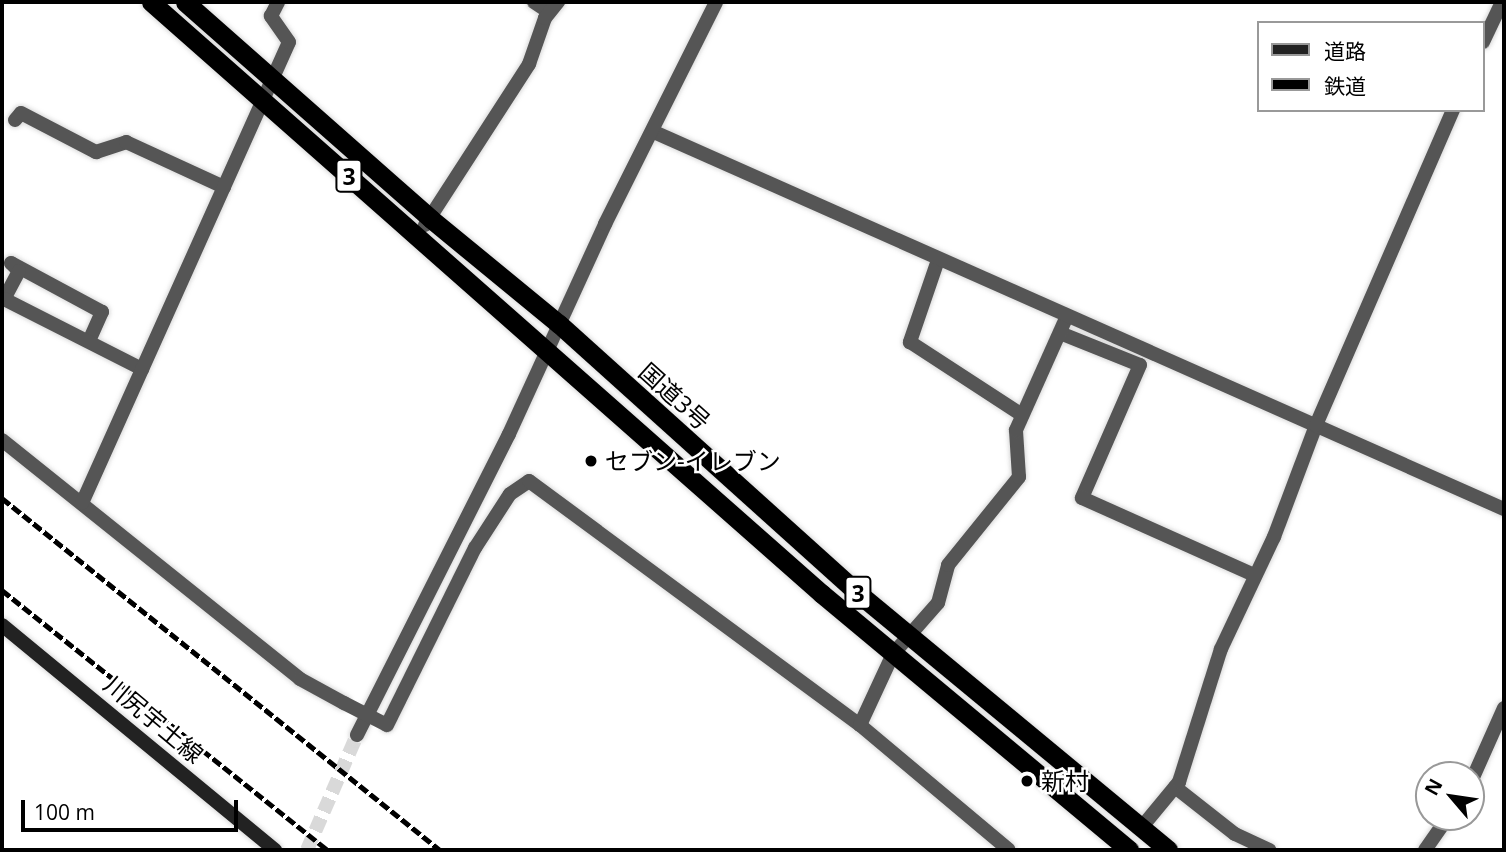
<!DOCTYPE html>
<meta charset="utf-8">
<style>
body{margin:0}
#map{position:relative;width:1506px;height:852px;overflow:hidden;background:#fff;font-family:"Open Sans","Noto Sans JP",sans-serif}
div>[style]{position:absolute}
.tertiary-tunnel>*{height:14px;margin-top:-7px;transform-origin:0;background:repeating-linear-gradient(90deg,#d9d9d9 0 14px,transparent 0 21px)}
.roads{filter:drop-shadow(0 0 2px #dbdbdb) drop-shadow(0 0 2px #dbdbdb)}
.minor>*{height:14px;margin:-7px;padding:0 7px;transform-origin:7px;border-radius:7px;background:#555}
.tertiary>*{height:14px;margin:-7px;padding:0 7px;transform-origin:7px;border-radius:7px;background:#555}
.secondary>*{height:14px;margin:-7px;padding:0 7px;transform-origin:7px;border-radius:7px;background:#222}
.trunk>*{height:19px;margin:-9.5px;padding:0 9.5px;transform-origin:9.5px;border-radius:9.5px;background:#000}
.rail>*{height:4.5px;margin-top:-2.25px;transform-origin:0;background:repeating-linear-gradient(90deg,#000 0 10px,transparent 0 13.5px)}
.minor-bridge>*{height:14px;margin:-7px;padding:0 7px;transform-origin:7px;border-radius:7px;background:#555}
.dots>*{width:19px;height:19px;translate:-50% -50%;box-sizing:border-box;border:4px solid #fff;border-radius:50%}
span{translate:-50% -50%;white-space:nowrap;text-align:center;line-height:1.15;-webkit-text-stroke:5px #fff;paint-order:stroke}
.shield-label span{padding:2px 5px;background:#fff;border:2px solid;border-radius:5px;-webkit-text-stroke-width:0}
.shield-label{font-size:23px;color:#000;font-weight:700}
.street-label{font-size:24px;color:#000}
.poi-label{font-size:24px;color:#000}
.left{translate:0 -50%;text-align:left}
.frame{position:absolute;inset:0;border:4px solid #000;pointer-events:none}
.legend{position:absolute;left:1257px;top:21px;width:228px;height:91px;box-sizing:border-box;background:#fff;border:2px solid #999;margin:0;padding:9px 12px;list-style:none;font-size:21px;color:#000}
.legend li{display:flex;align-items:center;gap:14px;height:35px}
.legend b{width:35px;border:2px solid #999}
.north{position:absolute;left:1415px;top:761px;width:70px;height:70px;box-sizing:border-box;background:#fff;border:2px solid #999;border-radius:50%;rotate:299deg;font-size:19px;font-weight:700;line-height:28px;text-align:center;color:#000}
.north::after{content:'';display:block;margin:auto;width:24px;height:32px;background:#000;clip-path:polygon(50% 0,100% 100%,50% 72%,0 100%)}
.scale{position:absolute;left:21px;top:800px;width:217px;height:32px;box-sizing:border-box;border:4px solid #000;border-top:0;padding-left:9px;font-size:21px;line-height:24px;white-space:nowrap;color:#000;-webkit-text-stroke:5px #fff;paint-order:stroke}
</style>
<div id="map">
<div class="tertiary-tunnel">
<i style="left:307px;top:850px;width:125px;rotate:-66.5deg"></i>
</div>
<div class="roads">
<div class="minor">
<i style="left:534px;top:2px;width:18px;rotate:34deg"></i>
<i style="left:15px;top:120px;width:9px;rotate:-49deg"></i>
<i style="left:21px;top:113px;width:85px;rotate:27.5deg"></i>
<i style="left:96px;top:152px;width:32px;rotate:-18deg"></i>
<i style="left:126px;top:142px;width:108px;rotate:24.7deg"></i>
<i style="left:425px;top:225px;width:192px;rotate:-57.1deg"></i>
<i style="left:529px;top:64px;width:49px;rotate:-70.8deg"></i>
<i style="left:545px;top:18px;width:21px;rotate:-51deg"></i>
<i style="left:938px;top:260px;width:87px;rotate:108.9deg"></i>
<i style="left:910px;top:342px;width:134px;rotate:33.1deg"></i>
<i style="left:1060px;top:333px;width:86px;rotate:21.8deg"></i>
<i style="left:1140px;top:365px;width:145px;rotate:113.6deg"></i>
<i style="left:1082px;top:498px;width:188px;rotate:24.1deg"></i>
<i style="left:89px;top:341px;width:32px;rotate:-66deg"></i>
<i style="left:102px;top:312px;width:103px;rotate:-151.7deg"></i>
<i style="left:11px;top:263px;width:11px;rotate:45deg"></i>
<i style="left:19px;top:271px;width:32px;rotate:118deg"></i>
<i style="left:4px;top:299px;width:155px;rotate:26.9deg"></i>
<i style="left:2px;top:440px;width:382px;rotate:38.7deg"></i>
<i style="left:300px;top:679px;width:50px;rotate:28.6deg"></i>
<i style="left:82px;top:503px;width:505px;rotate:-65.82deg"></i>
<i style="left:289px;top:42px;width:32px;rotate:-125deg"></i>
<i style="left:271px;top:16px;width:16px;rotate:-63deg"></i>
<i style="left:387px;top:725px;width:198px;rotate:-63.6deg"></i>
<i style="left:475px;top:548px;width:64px;rotate:-57.1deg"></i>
<i style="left:510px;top:494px;width:23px;rotate:-34deg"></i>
<i style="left:529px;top:481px;width:411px;rotate:36.4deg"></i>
<i style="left:860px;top:725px;width:194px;rotate:40deg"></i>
<i style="left:860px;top:725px;width:78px;rotate:-65.1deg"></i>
<i style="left:893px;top:654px;width:68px;rotate:-48.6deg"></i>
<i style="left:938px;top:603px;width:39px;rotate:-75deg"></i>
<i style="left:948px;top:565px;width:113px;rotate:-51.1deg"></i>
<i style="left:1019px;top:477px;width:47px;rotate:-93.7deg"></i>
<i style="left:1016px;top:430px;width:123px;rotate:-65.9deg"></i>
<i style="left:1471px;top:782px;width:81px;rotate:-66deg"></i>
<i style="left:1175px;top:787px;width:76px;rotate:38.1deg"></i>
<i style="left:1235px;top:834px;width:38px;rotate:25deg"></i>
<i style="left:1141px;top:828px;width:60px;rotate:-50.4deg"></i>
<i style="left:1179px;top:782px;width:139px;rotate:-72.5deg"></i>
<i style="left:1221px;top:649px;width:124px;rotate:-64.7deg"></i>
<i style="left:1274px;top:537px;width:120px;rotate:-69.4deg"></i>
<i style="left:1425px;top:850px;width:40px;rotate:-55.1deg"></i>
</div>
<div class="tertiary">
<i style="left:1483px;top:42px;width:44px;rotate:-64.6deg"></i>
<i style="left:654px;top:132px;width:930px;rotate:23.92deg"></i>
<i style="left:1316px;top:425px;width:344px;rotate:-66.5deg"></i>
<i style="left:357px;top:735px;width:337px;rotate:-63.2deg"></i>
<i style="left:509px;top:434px;width:231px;rotate:-65.4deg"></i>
<i style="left:605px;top:224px;width:248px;rotate:-63.4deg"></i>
</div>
<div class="secondary">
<i style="left:2px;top:625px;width:354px;rotate:39.5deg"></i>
</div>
<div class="trunk">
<i style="left:151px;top:2px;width:895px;rotate:41.42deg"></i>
<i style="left:822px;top:594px;width:400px;rotate:39.8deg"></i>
<i style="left:185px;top:2px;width:328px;rotate:41.4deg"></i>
<i style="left:431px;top:219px;width:166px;rotate:39.4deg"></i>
<i style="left:559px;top:324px;width:396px;rotate:42deg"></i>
<i style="left:853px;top:589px;width:409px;rotate:39.6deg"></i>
</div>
</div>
<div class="rail">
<i style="left:2px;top:498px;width:562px;rotate:38.79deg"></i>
<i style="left:2px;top:590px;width:417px;rotate:38.6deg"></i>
</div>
<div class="minor-bridge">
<i style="left:344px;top:703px;width:48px;rotate:27.1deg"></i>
</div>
<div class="dots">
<i style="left:591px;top:461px;background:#000"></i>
<i style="left:1027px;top:781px;background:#000"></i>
</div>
<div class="shield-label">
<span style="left:349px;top:176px">3</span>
<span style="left:858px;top:593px">3</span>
</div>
<div class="street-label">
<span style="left:675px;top:396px;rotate:42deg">国道3号</span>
<span style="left:154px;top:719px;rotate:40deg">川尻宇土線</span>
</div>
<div class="poi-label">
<span class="left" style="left:605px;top:461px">セブン-イレブン</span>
<span class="left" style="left:1041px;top:781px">新村</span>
</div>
<div class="frame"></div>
<ul class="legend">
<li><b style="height:9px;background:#222"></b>道路</li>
<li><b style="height:9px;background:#000"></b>鉄道</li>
</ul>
<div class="north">N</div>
<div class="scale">100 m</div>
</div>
